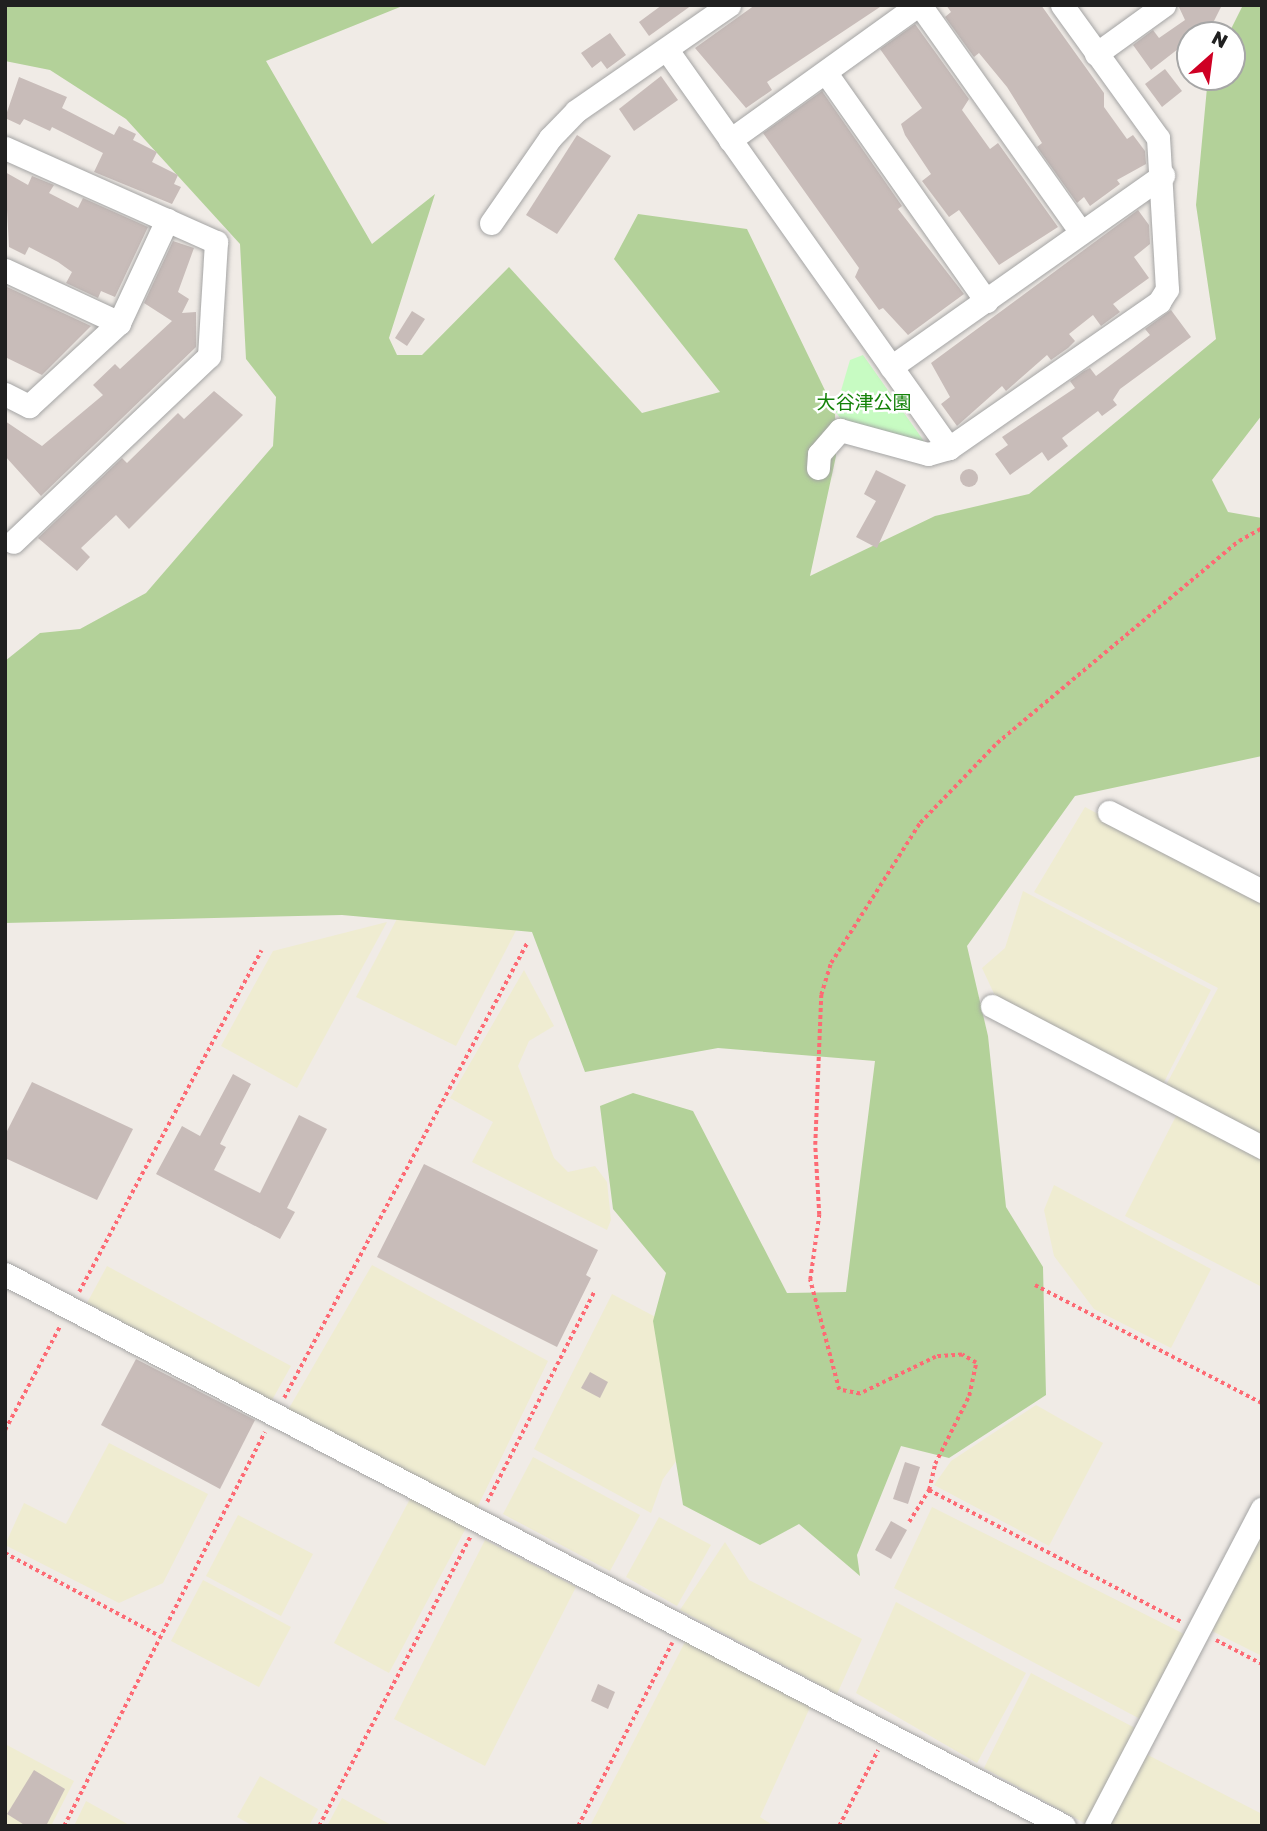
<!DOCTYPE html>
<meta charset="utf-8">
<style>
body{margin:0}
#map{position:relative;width:1267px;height:1831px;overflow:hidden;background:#f0ebe6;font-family:"Golos Text","Noto Sans JP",sans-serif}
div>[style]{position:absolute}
.farmland>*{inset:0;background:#efecd1}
.forest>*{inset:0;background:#b3d199}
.park>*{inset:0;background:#c7fbc2}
.building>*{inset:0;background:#c8bcb9}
.round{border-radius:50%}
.path>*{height:3.5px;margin-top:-1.75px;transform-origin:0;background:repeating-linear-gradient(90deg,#fd6a74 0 3.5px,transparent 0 7px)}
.roads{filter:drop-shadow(0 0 2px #a4a4a4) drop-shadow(0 0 2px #a4a4a4)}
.minor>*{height:23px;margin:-11.5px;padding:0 11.5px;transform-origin:11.5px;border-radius:11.5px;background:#fff}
span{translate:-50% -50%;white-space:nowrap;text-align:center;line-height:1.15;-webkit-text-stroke:5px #fff;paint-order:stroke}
.park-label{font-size:19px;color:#148209}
.frame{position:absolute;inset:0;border:7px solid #202020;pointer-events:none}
.north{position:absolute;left:1176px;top:21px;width:70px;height:70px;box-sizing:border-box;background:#fff;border:2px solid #a6a6a6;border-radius:50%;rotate:28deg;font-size:19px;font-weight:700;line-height:28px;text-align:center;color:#202020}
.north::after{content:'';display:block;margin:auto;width:24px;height:32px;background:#cf0024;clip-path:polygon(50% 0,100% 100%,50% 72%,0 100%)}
</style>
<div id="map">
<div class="farmland">
<i style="clip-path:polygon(1085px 807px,1262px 901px,1262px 1137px,1165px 1087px,1218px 988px,1034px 892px)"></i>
<i style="clip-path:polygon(1023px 891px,1211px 990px,1162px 1086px,998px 1002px,982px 968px,1005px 948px)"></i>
<i style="clip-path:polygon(399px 915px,521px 921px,456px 1046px,356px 997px)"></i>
<i style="clip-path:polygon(387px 922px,297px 1088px,221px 1046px,273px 951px)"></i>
<i style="clip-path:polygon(524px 970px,554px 1026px,529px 1041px,518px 1066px,554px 1158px,568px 1172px,595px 1166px,607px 1182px,611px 1220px,607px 1230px,472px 1162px,493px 1122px,450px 1098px)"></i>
<i style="clip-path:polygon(1177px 1114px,1262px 1158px,1262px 1287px,1125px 1216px)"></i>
<i style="clip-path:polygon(1054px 1185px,1211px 1269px,1171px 1348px,1094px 1309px,1054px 1256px,1044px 1210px)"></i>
<i style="clip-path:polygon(372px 1265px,548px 1361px,477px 1508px,288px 1410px)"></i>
<i style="clip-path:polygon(107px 1266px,291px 1366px,271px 1402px,87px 1303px)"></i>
<i style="clip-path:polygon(612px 1294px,667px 1323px,696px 1434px,663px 1479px,651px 1513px,534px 1449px)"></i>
<i style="clip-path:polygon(1036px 1405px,1103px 1443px,1049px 1546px,934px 1485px,951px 1461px)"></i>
<i style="clip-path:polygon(109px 1443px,208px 1494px,163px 1583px,119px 1603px,5px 1545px,24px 1503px,66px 1524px)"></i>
<i style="clip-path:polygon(533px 1457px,640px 1515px,610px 1571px,503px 1514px)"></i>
<i style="clip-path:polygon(411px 1497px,467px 1526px,389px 1673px,334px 1643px)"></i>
<i style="clip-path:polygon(932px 1507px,1184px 1634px,1142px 1720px,894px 1588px)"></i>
<i style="clip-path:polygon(238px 1515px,313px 1554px,281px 1616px,206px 1576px)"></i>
<i style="clip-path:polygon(659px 1517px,711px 1545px,677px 1606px,626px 1577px)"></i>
<i style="clip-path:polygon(1262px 1531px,1262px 1656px,1208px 1629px)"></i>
<i style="clip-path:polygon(485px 1540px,576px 1587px,485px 1766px,394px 1719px)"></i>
<i style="clip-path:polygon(725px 1542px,749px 1580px,862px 1639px,837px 1694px,680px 1610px)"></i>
<i style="clip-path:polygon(203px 1580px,291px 1627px,259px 1687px,171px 1641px)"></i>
<i style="clip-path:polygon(896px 1602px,1026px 1673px,977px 1763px,856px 1693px)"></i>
<i style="clip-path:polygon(686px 1640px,812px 1703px,760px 1817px,774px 1826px,590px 1826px)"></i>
<i style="clip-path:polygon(1031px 1673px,1135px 1728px,1088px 1825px,984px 1768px)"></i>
<i style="clip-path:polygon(5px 1744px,74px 1781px,51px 1826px,5px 1826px)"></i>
<i style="clip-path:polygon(1146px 1754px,1262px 1814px,1262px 1826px,1110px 1826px)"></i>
<i style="clip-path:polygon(260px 1776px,318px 1809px,309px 1826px,253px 1826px,237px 1817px)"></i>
<i style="clip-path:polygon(342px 1798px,393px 1826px,327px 1826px)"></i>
<i style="clip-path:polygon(86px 1801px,131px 1826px,74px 1826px)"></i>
</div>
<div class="forest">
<i style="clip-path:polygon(5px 5px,405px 5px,266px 61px,372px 244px,435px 194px,389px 338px,397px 355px,422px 355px,509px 267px,642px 413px,720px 392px,614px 259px,638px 214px,747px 229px,835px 411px,836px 456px,810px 576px,935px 516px,1029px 494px,1216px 339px,1196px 205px,1208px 77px,1232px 77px,1228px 35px,1243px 5px,1262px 5px,1262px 415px,1212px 480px,1228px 512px,1262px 518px,1262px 756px,1075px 796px,967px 946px,988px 1036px,1006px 1207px,1043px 1267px,1046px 1395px,949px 1458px,901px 1446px,857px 1555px,860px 1576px,799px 1524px,760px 1545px,683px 1505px,653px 1321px,666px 1273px,613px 1209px,600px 1106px,633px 1093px,693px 1111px,787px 1293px,846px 1292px,875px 1061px,718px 1048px,585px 1072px,532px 932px,342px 915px,5px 923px,5px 661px,40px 633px,80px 629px,146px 593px,273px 446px,276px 397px,246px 359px,240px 244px,126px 119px,50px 70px,5px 61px)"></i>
</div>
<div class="park">
<i style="clip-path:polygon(863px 355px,926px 444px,845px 425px,835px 411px,850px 360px)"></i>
</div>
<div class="building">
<i style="clip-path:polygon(662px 5px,692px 5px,649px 36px,639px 22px)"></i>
<i style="clip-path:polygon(755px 5px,883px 5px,767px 82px,772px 90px,746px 108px,695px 48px)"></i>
<i style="clip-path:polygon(946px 5px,1041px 5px,1104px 93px,1104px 107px,1127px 139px,1133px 135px,1145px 151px,1146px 164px,1117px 180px,1120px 184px,1090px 206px,1084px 197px,1077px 203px,1037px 147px,1042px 143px,1007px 87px,979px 53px,974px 57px,945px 17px,951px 12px)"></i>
<i style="clip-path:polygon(1178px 5px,1222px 5px,1214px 21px,1151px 70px,1133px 45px,1153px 30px,1159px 38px,1185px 20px)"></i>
<i style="clip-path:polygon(915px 24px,969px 99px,962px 110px,990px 149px,998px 143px,1058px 227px,999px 265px,959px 210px,949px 217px,922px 181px,931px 174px,905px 135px,901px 124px,922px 108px,880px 49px)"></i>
<i style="clip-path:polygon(610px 33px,626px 55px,607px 69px,601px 61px,592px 68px,581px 53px)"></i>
<i style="clip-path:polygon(1165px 69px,1182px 91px,1162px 107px,1145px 84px)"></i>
<i style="clip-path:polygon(661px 76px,678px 100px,634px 131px,619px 109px)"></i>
<i style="clip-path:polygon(19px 77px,67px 97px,62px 108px,114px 135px,119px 126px,136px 134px,133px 140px,157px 152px,152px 162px,178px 175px,174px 184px,181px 187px,172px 204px,94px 172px,103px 153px,52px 127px,50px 131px,24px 119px,20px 125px,5px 118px)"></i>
<i style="clip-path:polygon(822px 91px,902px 206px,898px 209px,964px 294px,908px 335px,883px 308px,879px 310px,855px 277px,859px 268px,763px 133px)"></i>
<i style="clip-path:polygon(577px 135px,611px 156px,557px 234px,526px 215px)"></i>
<i style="clip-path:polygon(5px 172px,28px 185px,32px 176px,54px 185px,49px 193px,78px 208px,83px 198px,148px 227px,115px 297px,101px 291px,98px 298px,66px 283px,72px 272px,58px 262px,29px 247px,25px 255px,9px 247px)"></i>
<i style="clip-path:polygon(1138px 210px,1149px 225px,1150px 244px,1134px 257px,1149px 278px,1113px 304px,1120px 312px,1101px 326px,1093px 315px,1069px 334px,1075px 341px,1068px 348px,1051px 360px,1047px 355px,1006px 391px,1002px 386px,957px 426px,941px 404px,950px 397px,931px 363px)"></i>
<i style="clip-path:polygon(173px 241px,194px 248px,178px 292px,189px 299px,182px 313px,196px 312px,196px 347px,41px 496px,5px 456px,5px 421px,42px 446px,103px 395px,93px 385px,115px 364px,120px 369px,172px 321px,144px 303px)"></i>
<i style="clip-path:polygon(5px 286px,91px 326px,42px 375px,5px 357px)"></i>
<i style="clip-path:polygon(1171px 310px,1191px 337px,1120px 389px,1113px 400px,1117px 405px,1102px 416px,1098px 411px,1062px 438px,1068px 446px,1048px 461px,1042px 452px,1010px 475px,995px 454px,1008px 445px,1002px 437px,1075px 388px,1070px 381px,1084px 371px,1090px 368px,1096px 376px,1128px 352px,1150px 335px,1145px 329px)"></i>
<i style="clip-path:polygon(412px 311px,425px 319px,407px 346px,395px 338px)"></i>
<i style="clip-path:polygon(214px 391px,243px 415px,129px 529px,116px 515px,81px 548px,90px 557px,77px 571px,38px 538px,122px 458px,127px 463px,178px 413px,184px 419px)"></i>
<i class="round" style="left:960px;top:469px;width:18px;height:18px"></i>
<i style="clip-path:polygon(876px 470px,906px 485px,877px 548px,856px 537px,876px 501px,864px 494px)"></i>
<i style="clip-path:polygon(233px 1074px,251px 1084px,220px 1144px,226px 1147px,214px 1170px,260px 1193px,299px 1115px,327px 1129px,287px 1208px,295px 1212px,280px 1239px,156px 1174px,182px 1126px,200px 1136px)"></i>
<i style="clip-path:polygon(32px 1082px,133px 1129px,97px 1200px,5px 1158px,5px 1135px)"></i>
<i style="clip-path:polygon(424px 1164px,598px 1250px,586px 1275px,591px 1278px,557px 1347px,377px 1257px)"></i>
<i style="clip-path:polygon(136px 1359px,255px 1420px,220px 1489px,101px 1425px)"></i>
<i style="clip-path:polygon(590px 1372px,608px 1382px,600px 1398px,581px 1388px)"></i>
<i style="clip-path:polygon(905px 1462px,920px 1467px,908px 1504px,893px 1499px)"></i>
<i style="clip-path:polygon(891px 1521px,907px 1530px,891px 1559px,875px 1550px)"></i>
<i style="clip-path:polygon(598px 1684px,615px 1692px,608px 1709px,591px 1701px)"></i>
<i style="clip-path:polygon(34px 1770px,65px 1789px,46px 1826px,26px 1826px,7px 1814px)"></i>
</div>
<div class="path">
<i style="left:1035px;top:1285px;width:256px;rotate:27.5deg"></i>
<i style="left:79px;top:1292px;width:387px;rotate:-61.9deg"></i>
<i style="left:284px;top:1398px;width:516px;rotate:-61.89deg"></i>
<i style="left:5px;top:1430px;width:118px;rotate:-62.1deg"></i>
<i style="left:929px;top:1490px;width:284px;rotate:27.6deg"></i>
<i style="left:487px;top:1502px;width:236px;rotate:-63deg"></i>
<i style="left:909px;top:1522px;width:38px;rotate:-58deg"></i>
<i style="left:929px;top:1490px;width:27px;rotate:-77deg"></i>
<i style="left:935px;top:1464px;width:76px;rotate:-63.4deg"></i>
<i style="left:969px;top:1396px;width:34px;rotate:-78deg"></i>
<i style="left:976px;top:1363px;width:16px;rotate:-150deg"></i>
<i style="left:962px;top:1355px;width:26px;rotate:176deg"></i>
<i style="left:936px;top:1357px;width:85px;rotate:154deg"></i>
<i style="left:860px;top:1394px;width:21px;rotate:-169deg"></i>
<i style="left:839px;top:1390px;width:114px;rotate:-104.8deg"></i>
<i style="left:810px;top:1280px;width:66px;rotate:-82.1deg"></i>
<i style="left:819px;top:1215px;width:70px;rotate:-93.3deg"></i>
<i style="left:815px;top:1145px;width:150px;rotate:-87.7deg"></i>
<i style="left:821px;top:995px;width:34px;rotate:-73deg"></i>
<i style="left:831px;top:963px;width:166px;rotate:-57.6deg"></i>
<i style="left:920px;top:823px;width:111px;rotate:-46.1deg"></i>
<i style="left:997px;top:743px;width:315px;rotate:-39.9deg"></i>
<i style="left:1239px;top:541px;width:26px;rotate:-29deg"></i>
<i style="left:5px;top:1553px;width:176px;rotate:28.2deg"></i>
<i style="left:1216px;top:1640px;width:52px;rotate:27.6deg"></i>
<i style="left:64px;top:1826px;width:442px;rotate:-63deg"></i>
<i style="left:319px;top:1826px;width:326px;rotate:-62.4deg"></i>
<i style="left:578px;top:1826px;width:206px;rotate:-62.8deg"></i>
<i style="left:839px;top:1826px;width:85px;rotate:-62.8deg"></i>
</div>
<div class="roads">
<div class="minor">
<i style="left:920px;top:5px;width:277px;rotate:54.7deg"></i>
<i style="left:667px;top:50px;width:488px;rotate:54.7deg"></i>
<i style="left:949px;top:448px;width:256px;rotate:-34.8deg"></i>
<i style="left:1159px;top:302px;width:15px;rotate:-58deg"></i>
<i style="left:1167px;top:289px;width:151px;rotate:-93.4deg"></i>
<i style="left:1158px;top:138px;width:164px;rotate:-125.8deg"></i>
<i style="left:1096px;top:54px;width:84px;rotate:-35.8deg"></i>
<i style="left:826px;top:73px;width:279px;rotate:54.9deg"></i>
<i style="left:730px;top:140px;width:231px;rotate:-35.7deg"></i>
<i style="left:5px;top:148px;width:231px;rotate:24deg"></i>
<i style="left:216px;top:242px;width:114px;rotate:93.5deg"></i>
<i style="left:209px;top:356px;width:270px;rotate:136.5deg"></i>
<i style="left:491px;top:223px;width:103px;rotate:-55.2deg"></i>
<i style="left:550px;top:138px;width:37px;rotate:-46deg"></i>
<i style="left:576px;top:111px;width:186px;rotate:-34.7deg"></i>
<i style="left:5px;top:270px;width:126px;rotate:24.9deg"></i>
<i style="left:891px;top:367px;width:333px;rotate:-35.2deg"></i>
<i style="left:5px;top:394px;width:27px;rotate:27deg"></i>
<i style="left:29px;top:406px;width:122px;rotate:-42.7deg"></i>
<i style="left:119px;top:323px;width:114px;rotate:-65deg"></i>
<i style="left:818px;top:468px;width:14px;rotate:-86deg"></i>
<i style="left:819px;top:454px;width:32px;rotate:-49deg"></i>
<i style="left:840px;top:430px;width:91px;rotate:15.3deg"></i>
<i style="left:928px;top:454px;width:22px;rotate:-16deg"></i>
<i style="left:1109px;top:812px;width:172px;rotate:27.3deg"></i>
<i style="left:992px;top:1006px;width:305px;rotate:27.6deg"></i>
<i style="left:5px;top:1274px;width:1194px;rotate:27.53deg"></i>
<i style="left:1096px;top:1826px;width:358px;rotate:-62.4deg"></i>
</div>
</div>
<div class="park-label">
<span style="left:864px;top:402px">大谷津公園</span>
</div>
<div class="frame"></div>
<div class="north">N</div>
</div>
